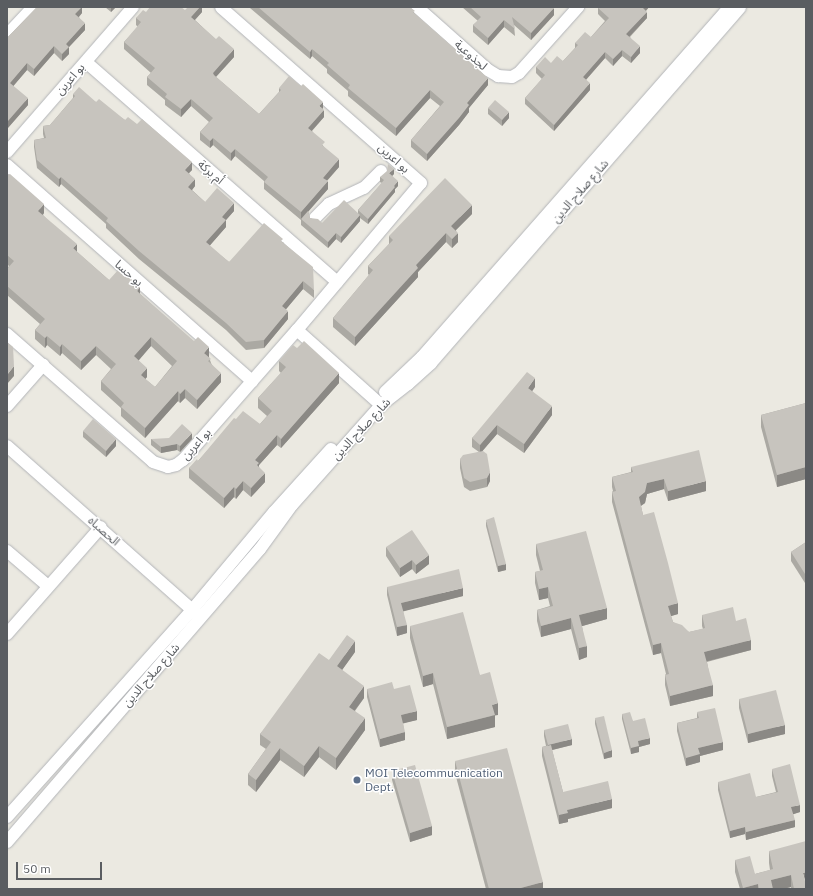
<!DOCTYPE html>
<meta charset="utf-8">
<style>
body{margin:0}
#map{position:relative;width:813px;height:896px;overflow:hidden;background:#ebe9e1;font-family:"IBM Plex Sans","Noto Sans Arabic",sans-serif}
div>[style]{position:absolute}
.roads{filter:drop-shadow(0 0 1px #b2b4b8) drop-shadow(0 0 1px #b2b4b8)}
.minor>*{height:12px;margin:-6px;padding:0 6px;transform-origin:6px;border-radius:6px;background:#fff}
.wall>*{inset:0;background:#aba9a3}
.shaded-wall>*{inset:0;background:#8b8985}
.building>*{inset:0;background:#c7c4be}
.dots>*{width:11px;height:11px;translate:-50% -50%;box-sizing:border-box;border:2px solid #fff;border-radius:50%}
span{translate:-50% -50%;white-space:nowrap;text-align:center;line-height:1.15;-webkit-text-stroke:3px #fff;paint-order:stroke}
.street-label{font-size:12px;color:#5a5d61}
.service-label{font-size:12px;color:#4e5e75}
.left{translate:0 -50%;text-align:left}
.frame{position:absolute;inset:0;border:8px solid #5a5d61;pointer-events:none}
.scale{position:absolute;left:16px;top:862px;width:86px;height:18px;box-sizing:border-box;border:2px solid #5a5d61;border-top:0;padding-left:5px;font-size:12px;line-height:14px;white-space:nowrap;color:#5a5d61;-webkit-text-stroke:3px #fff;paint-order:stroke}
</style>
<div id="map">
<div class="roads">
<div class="minor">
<i style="left:417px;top:7px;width:95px;rotate:41.6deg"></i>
<i style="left:488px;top:70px;width:12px;rotate:31deg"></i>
<i style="left:498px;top:76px;width:14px;rotate:4deg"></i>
<i style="left:512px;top:77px;width:8px;rotate:-30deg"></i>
<i style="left:519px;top:73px;width:89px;rotate:-48.2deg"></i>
<i style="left:7px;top:35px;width:38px;rotate:-47deg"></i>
<i style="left:86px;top:62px;width:334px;rotate:41.2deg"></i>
<i style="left:7px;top:152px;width:192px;rotate:-49deg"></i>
<i style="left:7px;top:165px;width:327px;rotate:41.4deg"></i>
<i style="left:315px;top:218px;width:20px;rotate:-45deg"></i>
<i style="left:329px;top:204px;width:38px;rotate:-25deg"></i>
<i style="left:364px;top:188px;width:24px;rotate:-45deg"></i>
<i style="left:297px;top:330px;width:113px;rotate:41.8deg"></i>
<i style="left:7px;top:334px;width:194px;rotate:41.2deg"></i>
<i style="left:153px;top:462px;width:16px;rotate:18deg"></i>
<i style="left:168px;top:467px;width:8px;rotate:-14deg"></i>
<i style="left:176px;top:465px;width:9px;rotate:-36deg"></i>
<i style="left:183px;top:460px;width:173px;rotate:-48.8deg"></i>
<i style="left:297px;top:330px;width:192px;rotate:-49.9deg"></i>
<i style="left:421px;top:183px;width:266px;rotate:-138.7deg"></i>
<i style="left:385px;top:392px;width:51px;rotate:-43.4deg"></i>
<i style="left:422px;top:357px;width:466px;rotate:-48.7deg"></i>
<i style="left:7px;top:406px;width:55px;rotate:-48.7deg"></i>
<i style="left:7px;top:446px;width:255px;rotate:41.5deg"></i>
<i style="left:7px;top:551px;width:54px;rotate:40.5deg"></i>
<i style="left:7px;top:634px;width:142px;rotate:-48.7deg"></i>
<i style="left:7px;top:817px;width:278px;rotate:-48.2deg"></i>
<i style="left:192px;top:610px;width:128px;rotate:-50.1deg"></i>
<i style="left:274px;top:512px;width:85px;rotate:-47.9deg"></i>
<i style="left:7px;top:842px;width:387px;rotate:-49.2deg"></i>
<i style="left:260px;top:549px;width:54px;rotate:-54deg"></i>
<i style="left:292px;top:505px;width:134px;rotate:-48.3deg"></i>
<i style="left:381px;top:405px;width:34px;rotate:-38deg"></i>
<i style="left:408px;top:384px;width:31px;rotate:-42deg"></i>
<i style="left:431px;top:363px;width:471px;rotate:-49deg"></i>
</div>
</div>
<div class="wall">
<i style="clip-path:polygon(37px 7px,83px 7px,82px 8px,82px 13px,79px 17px,85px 30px,69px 47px,69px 54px,62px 61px,54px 53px,34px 76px,27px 70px,13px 86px,28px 105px,7px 129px,7px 38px)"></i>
<i style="clip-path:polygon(105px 7px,116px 7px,111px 12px)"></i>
<i style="clip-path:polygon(202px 7px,202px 12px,195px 20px,234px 57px,216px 77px,259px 114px,279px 92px,279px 88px,323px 109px,324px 117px,312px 131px,339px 167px,327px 181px,328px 189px,308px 211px,310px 218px,322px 223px,358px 213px,358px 210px,382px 183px,380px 182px,380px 177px,394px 174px,392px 176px,398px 186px,395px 189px,395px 192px,368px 224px,360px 218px,360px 221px,341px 243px,336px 239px,328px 248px,301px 225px,301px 220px,264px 189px,264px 181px,235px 156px,231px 161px,213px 145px,210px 148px,200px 140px,200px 132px,209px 122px,191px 106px,181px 117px,165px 105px,165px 100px,147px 85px,147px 77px,151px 73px,124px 49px,124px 42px,138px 27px,136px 25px,136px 18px,146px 12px,185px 10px)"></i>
<i style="clip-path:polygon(250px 7px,410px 7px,415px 14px,488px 85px,469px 108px,469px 112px,459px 125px,427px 161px,411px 147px,411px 140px,440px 106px,430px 98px,396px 136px,348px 96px,348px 91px,327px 73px,327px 69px,312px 56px,310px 59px,250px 8px)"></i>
<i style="clip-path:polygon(462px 7px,553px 7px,554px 15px,531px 40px,514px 25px,515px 36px,504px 27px,488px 45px,473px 32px,473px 25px,478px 21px)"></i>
<i style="clip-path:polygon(599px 7px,649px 7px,646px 11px,647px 18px,630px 37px,640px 53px,631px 63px,622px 56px,613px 66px,605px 58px,586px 80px,590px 90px,554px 131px,525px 104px,525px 98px,542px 79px,536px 73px,536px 67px,551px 63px,563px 61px,575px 48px,575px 43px,591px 37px,605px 21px,598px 14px,598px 8px)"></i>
<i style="clip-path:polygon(73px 94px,96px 102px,125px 120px,192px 170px,189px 173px,195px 186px,192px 190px,205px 202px,234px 211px,226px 220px,226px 227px,209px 246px,229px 262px,283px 242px,314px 290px,314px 298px,303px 289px,286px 309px,288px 319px,264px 348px,246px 350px,226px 330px,139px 259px,106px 228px,106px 224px,61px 184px,59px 187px,37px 168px,34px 147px,34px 140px,44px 138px,43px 134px,43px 126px,50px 125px,73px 98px)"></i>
<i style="clip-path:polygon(488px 108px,509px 118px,502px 126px,488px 114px)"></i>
<i style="clip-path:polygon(evenodd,7px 175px,44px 213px,43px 215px,77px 252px,109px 280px,140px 294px,209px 357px,211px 363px,221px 382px,197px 409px,185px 398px,180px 403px,178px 401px,145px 438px,121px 416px,121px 408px,101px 390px,101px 381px,111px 369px,96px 355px,81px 370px,62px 353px,60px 356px,47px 345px,45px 348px,35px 339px,35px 330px,40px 324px,7px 295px,7px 269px,9px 266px,7px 264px,7px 175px,151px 346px,172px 366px,155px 387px,145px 379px,147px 377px,138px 360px,151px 346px)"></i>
<i style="clip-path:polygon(472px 214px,456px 230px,458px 242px,452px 248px,446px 242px,418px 272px,418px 277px,355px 346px,333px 327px,333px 318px,369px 275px,368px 274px,368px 266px,389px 244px,389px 236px)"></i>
<i style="clip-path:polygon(279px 361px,339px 383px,281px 448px,277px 445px,259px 465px,259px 467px,265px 482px,251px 497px,243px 490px,236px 499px,234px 497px,224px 508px,189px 478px,189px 468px,198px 461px,236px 419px,260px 424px,267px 416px,258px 408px,258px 398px,281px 373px,279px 371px)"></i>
<i style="clip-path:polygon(535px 387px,532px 391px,552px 415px,524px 453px,497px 434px,482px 451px,490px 481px,487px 487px,470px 491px,464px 487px,460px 468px,460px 459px,479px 452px,472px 447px,472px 438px)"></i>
<i style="clip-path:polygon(806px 403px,806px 479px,777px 487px,761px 427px,761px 415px)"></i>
<i style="clip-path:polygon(83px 431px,116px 446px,106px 457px,83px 437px)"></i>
<i style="clip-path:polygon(151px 439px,192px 439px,180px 452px,177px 450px,161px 453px,151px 445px)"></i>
<i style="clip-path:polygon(631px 467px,706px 491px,668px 501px,664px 489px,647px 494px,645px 503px,641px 506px,643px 515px,678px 614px,671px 616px,673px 622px,689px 632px,703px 629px,702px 626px,702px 615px,736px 621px,751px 650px,707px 662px,713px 696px,670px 706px,665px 685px,665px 675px,666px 674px,661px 653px,653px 655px,612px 502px,612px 492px,613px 491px,612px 487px,612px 477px,631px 472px)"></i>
<i style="clip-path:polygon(486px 520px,506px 570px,498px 572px,486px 526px)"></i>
<i style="clip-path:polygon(806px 542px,806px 582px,805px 583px,791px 561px,791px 552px)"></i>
<i style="clip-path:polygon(536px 544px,607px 619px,582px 626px,587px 657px,579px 660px,571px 629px,541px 637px,537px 621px,537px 610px,550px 606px,548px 598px,539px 600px,535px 583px,535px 572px,540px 571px,536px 555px)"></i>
<i style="clip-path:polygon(386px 547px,429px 564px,416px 574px,412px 569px,400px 577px,386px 556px)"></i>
<i style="clip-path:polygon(387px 587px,463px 596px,403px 611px,407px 633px,397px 636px,387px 595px)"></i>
<i style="clip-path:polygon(410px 626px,480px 675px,498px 715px,495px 715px,495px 727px,447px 739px,433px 684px,423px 687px,410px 638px)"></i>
<i style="clip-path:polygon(355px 652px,342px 670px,364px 698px,355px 711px,365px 730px,336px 770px,319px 757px,304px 777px,280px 760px,256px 792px,248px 785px,248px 774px,266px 749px,260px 745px,260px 734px,329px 660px)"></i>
<i style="clip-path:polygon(367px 689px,394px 689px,417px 720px,403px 723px,405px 740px,380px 747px,367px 697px)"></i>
<i style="clip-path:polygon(739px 699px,785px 734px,748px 743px,739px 708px)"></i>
<i style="clip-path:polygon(697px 712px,723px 750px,700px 756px,700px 762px,686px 766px,677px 731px,677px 723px,697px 718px)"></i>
<i style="clip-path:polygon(622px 714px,633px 721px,650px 744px,639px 747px,639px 752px,631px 754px,622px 719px)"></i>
<i style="clip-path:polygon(595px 718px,612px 757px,604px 759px,595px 724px)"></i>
<i style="clip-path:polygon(544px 730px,572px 745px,552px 750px,563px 792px,612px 808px,568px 819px,568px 822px,559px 824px,542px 756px,542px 747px,546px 746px,544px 736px)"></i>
<i style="clip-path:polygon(455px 761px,543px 889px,486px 889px,455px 773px)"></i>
<i style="clip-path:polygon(772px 769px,800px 812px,793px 814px,795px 827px,746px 840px,745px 834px,730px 838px,718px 790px,718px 782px,756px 797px,776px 792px,772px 776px)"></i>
<i style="clip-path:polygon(392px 771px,432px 835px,410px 842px,392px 780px)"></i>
<i style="clip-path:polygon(769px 851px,806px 889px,791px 889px,791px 887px,783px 889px,740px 889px,735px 872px,735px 860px,755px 874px,770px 870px,769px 863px)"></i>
</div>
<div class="shaded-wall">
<i style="clip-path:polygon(80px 7px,83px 7px,82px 8px,82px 13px,75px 21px,75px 14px)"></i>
<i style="clip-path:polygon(111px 7px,116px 7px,111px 12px)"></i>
<i style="clip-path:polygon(200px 7px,202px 7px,202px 12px,191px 24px,191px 17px)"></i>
<i style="clip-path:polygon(643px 7px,649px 7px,643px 14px)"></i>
<i style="clip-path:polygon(554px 8px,554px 15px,531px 40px,531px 33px)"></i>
<i style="clip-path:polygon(647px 12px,647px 18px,626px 40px,626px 34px)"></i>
<i style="clip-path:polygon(504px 20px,504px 27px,488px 45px,488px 38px)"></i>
<i style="clip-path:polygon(85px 23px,85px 30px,69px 47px,69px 54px,62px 61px,62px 54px,66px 44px)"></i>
<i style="clip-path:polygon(54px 46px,54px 53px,34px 76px,34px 69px)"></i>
<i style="clip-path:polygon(640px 46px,640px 53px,631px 63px,631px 57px)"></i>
<i style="clip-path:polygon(234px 49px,234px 57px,213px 80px,213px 73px)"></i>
<i style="clip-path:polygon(312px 49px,312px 56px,310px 59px,310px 52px)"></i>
<i style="clip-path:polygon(622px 50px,622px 56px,613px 66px,613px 59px)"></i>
<i style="clip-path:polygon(605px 52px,605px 58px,583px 83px,583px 77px)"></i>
<i style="clip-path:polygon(27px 63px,27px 70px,10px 90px,10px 83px)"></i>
<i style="clip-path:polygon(488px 78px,488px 85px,469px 108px,469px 112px,459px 125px,427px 161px,427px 154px,467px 103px)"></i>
<i style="clip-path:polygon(590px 83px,590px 90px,554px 131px,554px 125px)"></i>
<i style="clip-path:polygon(430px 90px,430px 98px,396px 136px,396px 128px)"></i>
<i style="clip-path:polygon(28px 98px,28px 105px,7px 129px,7px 122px)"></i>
<i style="clip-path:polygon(191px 99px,191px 106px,181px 117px,181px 109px)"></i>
<i style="clip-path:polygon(323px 102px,323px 109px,319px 106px)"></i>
<i style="clip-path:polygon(324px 110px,324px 117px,308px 135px,308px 128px)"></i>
<i style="clip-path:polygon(509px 112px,509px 118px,502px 126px,502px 120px)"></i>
<i style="clip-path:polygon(213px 138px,213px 145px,210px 148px,210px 141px)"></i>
<i style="clip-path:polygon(235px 149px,235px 156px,231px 161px,231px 153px)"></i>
<i style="clip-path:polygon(339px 159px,339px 167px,323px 185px,323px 178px)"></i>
<i style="clip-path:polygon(192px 162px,192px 170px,185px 177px,185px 170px)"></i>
<i style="clip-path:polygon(394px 169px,394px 174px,389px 179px,389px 173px)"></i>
<i style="clip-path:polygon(61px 177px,61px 184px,59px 187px,59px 179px)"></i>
<i style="clip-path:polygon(195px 179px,195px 186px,188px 195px,188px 187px)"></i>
<i style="clip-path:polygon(328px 181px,328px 189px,301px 220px,301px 212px)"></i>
<i style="clip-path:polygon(398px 181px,398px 186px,395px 189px,395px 192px,368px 224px,368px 219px)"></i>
<i style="clip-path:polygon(234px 203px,234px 211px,226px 220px,226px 227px,206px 250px,206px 242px,222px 217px)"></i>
<i style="clip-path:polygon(44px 204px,44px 213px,38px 220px,38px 211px)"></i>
<i style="clip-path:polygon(472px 205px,472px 214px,451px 235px,451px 226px)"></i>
<i style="clip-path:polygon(360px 215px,360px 221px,341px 243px,341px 237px)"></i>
<i style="clip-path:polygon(336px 233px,336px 239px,328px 248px,328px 242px)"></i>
<i style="clip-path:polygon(446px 233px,446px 242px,418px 272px,418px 277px,355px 346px,355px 337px,416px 265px)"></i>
<i style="clip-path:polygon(458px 233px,458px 242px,452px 248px,452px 239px)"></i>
<i style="clip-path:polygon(77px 244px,77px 254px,73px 248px)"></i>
<i style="clip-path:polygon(303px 281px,303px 289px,282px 314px,282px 306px)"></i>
<i style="clip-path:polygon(140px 287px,140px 296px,137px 291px)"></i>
<i style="clip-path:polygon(288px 311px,288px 319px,264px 348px,264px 340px)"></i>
<i style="clip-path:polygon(47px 336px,47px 345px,45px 348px,45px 338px)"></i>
<i style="clip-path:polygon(151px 337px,151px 346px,134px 366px,134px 356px)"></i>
<i style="clip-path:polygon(62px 344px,62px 353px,60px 356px,60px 347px)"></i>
<i style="clip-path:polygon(96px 346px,96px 355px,81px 370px,81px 361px)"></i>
<i style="clip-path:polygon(209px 347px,209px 357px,204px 362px,204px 353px)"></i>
<i style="clip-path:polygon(14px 366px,14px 376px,7px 384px,7px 375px)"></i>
<i style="clip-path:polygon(147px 368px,147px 377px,141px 384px,141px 375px)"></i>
<i style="clip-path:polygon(221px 373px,221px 382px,197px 409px,197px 400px)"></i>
<i style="clip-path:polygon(339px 373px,339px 383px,281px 448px,281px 439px)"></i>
<i style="clip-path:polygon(535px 378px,535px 387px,528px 397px,528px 388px)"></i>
<i style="clip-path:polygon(185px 389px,185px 398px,180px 403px,180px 394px)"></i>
<i style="clip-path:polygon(178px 391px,178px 401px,145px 438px,145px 428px)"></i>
<i style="clip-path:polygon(552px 406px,552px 415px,524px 453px,524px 444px)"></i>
<i style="clip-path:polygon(497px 425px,497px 434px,480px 454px,480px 445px)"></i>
<i style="clip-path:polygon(192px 433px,192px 439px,180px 452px,180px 446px)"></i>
<i style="clip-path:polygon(277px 435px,277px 445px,259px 465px,259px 472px,255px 460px)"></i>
<i style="clip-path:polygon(116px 439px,116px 446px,106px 457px,106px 451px)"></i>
<i style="clip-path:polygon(177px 444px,177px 450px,161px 453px,161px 447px)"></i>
<i style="clip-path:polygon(806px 467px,806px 479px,777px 487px,777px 475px)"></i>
<i style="clip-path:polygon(490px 472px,490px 481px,487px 487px,487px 478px)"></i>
<i style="clip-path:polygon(265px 473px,265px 482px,251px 497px,251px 488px)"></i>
<i style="clip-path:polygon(664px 479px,664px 489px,647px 494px,645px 503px,639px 507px,639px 497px,647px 483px)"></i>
<i style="clip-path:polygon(243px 481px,243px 490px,236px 499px,236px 489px)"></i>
<i style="clip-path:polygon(706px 481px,706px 491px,668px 501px,668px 491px)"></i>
<i style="clip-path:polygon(234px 487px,234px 497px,224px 508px,224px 498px)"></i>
<i style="clip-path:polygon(429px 555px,429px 564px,416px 574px,416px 565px)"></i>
<i style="clip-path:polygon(412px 560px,412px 569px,400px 577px,400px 568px)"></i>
<i style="clip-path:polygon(506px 564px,506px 570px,498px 572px,498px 566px)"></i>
<i style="clip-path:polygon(806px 573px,806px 582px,805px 583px,805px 574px)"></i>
<i style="clip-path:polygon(548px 587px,548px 598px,539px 600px,539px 589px)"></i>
<i style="clip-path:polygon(463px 588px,463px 596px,401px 612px,401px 603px)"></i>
<i style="clip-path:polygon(678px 603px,678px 614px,668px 617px,668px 606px)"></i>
<i style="clip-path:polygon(607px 608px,607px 619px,579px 627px,579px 615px)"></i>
<i style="clip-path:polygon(571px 618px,571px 629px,541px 637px,541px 626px)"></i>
<i style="clip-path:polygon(407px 625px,407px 633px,397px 636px,397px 627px)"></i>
<i style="clip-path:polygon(751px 640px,751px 650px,704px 662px,704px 652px)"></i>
<i style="clip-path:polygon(355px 641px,355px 652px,337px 677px,337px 666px)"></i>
<i style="clip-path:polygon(661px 643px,661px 653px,653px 655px,653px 645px)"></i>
<i style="clip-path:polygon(587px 646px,587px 657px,579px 660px,579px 648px)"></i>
<i style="clip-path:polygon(433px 673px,433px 684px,423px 687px,423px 676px)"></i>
<i style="clip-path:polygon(713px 685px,713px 696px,670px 706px,670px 696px)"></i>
<i style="clip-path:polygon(364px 686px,364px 698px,349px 718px,349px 707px)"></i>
<i style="clip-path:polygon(498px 703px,498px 715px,492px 716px,492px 705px)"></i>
<i style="clip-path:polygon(417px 711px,417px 720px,401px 724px,401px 715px)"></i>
<i style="clip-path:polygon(495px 715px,495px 727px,447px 739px,447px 727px)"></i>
<i style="clip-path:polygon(365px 718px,365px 730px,336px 770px,336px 758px)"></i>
<i style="clip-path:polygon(785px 725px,785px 734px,748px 743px,748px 734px)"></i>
<i style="clip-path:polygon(405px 732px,405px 740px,380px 747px,380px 739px)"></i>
<i style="clip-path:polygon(650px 738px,650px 744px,639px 747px,639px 752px,631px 754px,631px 748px,638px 741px)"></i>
<i style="clip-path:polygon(572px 739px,572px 745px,548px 751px,548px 745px)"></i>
<i style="clip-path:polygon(723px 742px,723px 750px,700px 756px,700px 762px,686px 766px,686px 758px,698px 748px)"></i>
<i style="clip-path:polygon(319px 746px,319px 757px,304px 777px,304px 766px)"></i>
<i style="clip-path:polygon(280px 748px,280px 760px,256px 792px,256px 780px)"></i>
<i style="clip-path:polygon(612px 750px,612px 757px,604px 759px,604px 753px)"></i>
<i style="clip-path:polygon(612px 799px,612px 808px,568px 819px,568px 822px,559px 824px,559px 815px,567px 810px)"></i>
<i style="clip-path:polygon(800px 805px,800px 812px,791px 815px,791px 807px)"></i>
<i style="clip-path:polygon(795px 820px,795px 827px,746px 840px,746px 832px)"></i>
<i style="clip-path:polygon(432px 826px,432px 835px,410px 842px,410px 833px)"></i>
<i style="clip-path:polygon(745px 827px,745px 834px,730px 838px,730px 831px)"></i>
<i style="clip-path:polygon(806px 872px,806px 884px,803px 873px)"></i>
<i style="clip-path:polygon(791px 875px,791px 887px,783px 889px,771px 889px,771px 880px)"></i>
<i style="clip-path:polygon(543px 882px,543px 889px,517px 889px)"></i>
<i style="clip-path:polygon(758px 884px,758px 889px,743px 889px,743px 888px)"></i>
</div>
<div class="building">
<i style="clip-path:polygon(37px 7px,82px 7px,75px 14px,85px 23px,66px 44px,69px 47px,62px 54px,54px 46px,34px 69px,27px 63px,10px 83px,28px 98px,7px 122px,7px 38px)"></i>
<i style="clip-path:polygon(150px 7px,181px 7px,185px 10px,188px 7px,200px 7px,191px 17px,216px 39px,219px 36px,234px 49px,213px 73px,214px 75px,259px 114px,281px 90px,279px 88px,289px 76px,301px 86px,303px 84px,323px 102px,319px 106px,324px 110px,308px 128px,325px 142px,322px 145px,339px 159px,323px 178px,328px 181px,301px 212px,264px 182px,268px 177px,235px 149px,231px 153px,213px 138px,210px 141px,200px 132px,213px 118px,191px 99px,181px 109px,165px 97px,167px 94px,147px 77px,155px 68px,124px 42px,141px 22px,136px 18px,143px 10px,146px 12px)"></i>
<i style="clip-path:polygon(258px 7px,410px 7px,415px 11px,413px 12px,488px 78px,467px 103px,469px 105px,459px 118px,427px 154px,411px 140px,444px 102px,430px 90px,396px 128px,348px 88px,350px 85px,327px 65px,329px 63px,312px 49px,310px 52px)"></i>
<i style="clip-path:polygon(470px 7px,553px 7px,554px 8px,531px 33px,512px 17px,515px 29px,504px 20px,488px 38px,473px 25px,481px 17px)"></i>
<i style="clip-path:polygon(599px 7px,643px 7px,643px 8px,647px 12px,626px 34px,640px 46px,631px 57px,622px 50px,613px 59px,605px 52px,583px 77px,590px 83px,554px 125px,525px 98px,545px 75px,536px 67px,545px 57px,551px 63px,557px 56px,563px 61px,578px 45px,575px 43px,585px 32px,591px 37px,609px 18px,598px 8px)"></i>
<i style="clip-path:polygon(79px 87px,96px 102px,99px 99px,125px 120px,128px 117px,137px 124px,142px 119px,192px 162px,185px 170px,195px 179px,188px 187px,205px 202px,217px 188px,234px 203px,222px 217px,226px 220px,206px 242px,229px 262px,264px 223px,283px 239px,281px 241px,313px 267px,314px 290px,303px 281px,282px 306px,288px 311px,264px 340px,246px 342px,226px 323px,139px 251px,106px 221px,108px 218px,61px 177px,59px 179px,37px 160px,34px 140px,46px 138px,43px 126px,50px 125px,75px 96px,73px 94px)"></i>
<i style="clip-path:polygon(495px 100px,509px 112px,502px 120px,488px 108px)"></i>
<i style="clip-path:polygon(388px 164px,394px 169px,389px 173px,398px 181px,394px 186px,395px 187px,368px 219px,358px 210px,384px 180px,380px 177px,387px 171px)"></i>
<i style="clip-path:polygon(evenodd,10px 174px,44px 204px,38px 211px,77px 244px,73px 248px,109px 280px,119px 269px,128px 276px,140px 287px,137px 291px,194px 341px,198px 337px,209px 347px,204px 353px,211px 359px,208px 361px,221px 373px,197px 400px,185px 389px,180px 394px,178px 391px,145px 428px,121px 407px,124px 403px,101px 381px,116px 364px,96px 346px,81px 361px,62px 344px,60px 347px,47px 336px,45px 338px,35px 330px,45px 319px,7px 286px,7px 269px,14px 261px,7px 255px,7px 175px,10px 174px,151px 337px,177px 361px,155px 387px,141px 375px,147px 368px,134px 356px,151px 337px)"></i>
<i style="clip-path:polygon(445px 178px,472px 205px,451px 226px,458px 233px,452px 239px,446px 233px,416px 265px,418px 268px,355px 337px,333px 318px,373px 270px,368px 266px,393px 240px,389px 236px)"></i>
<i style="clip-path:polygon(344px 200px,360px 215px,341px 237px,336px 233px,328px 242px,301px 219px,308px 211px,310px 218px,318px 219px,322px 223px)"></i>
<i style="clip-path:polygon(304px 341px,339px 373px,281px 439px,277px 435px,255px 460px,259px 463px,257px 465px,265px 473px,251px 488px,243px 481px,236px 489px,234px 487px,224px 498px,189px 468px,197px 459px,198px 461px,234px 418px,236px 419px,243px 411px,260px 424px,272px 411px,258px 398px,286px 367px,279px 361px,293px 345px,297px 348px)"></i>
<i style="clip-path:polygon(7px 342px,13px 347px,14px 366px,7px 375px)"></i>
<i style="clip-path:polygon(527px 372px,535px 378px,528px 388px,552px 406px,524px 444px,497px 425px,480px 445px,472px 438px)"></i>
<i style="clip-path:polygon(806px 403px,806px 467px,777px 475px,761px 415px)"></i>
<i style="clip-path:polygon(93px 419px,116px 439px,106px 451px,83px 431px)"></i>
<i style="clip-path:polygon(182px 424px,192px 433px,180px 446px,177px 444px,161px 447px,151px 439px,169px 438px)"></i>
<i style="clip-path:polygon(699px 450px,706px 481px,668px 491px,664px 479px,647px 483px,645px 492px,639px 497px,643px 515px,654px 512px,668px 563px,678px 603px,668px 606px,673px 622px,682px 625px,689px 632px,705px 628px,702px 615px,733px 607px,736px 621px,746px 618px,751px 640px,704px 652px,713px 685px,670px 696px,665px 675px,669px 674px,661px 643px,653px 645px,612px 492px,616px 491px,612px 477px,633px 472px,631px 467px)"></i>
<i style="clip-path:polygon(483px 451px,487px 454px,490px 472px,487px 478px,470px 482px,464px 478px,460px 459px,463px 455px)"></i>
<i style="clip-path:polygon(494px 517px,506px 564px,498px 566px,486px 520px)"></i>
<i style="clip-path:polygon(412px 530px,429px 555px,416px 565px,412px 560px,400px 568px,386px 547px)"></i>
<i style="clip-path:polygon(586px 531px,607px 608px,579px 615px,587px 646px,579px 648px,571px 618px,541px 626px,537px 610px,553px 606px,548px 587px,539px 589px,535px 572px,543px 570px,536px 544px)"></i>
<i style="clip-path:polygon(806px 542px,806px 573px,805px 574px,791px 552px)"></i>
<i style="clip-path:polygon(459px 569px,463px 588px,401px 603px,407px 625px,397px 627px,387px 587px)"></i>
<i style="clip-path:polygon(463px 612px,480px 675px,490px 672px,498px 703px,492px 705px,495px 715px,447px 727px,433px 673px,423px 676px,410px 626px)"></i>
<i style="clip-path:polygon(347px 635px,355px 641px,337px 666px,364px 686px,349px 707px,365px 718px,336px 758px,319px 746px,304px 766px,280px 748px,256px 780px,248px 774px,271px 742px,260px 734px,319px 653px,329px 660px)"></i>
<i style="clip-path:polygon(392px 682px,394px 689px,410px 685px,417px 711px,401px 715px,405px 732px,380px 739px,367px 689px)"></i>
<i style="clip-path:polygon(776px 690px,785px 725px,748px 734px,739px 699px)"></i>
<i style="clip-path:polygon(715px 708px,723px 742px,698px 748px,700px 754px,686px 758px,677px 723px,699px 718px,697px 712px)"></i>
<i style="clip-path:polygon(630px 712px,633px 721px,645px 718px,650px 738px,638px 741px,639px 746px,631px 748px,622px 714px)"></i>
<i style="clip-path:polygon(604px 716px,612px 750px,604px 753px,595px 718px)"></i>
<i style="clip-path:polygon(568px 724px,572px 739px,548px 745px,544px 730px)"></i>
<i style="clip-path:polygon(551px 745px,563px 792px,608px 781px,612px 799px,567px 810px,568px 813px,559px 815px,542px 747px)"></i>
<i style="clip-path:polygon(507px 748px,543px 882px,517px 889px,489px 889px,455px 761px)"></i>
<i style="clip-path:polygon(790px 764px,800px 805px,791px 807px,795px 820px,746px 832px,745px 827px,730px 831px,718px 782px,750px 773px,756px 797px,778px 792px,772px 769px)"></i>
<i style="clip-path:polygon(415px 765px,432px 826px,410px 833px,392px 771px)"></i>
<i style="clip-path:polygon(806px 841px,806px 872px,803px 873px,806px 885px,806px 889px,794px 889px,791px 875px,771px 880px,773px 889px,759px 889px,758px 884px,743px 888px,735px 860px,750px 856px,755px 874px,773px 869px,769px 851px)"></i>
</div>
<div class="dots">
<i style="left:357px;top:780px;background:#5c6f8a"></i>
</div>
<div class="street-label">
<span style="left:471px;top:55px;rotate:41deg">لجذوعية</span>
<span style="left:70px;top:79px;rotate:-49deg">بو اعرين</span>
<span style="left:394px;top:158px;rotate:42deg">بو اعرين</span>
<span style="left:211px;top:172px;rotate:41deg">أم بركة</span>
<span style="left:580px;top:191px;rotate:-49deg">شارع صلاح الدين</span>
<span style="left:129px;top:273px;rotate:41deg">بو حسا</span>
<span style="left:361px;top:429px;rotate:-47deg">شارع صلاح الدين</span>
<span style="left:196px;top:444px;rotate:-48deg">بو اعرين</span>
<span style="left:104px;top:531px;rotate:42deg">الحصباه</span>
<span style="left:151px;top:675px;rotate:-49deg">شارع صلاح الدين</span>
</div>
<div class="service-label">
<span class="left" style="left:365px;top:780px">MOI Telecommucnication<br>Dept.</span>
</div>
<div class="frame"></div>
<div class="scale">50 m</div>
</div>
